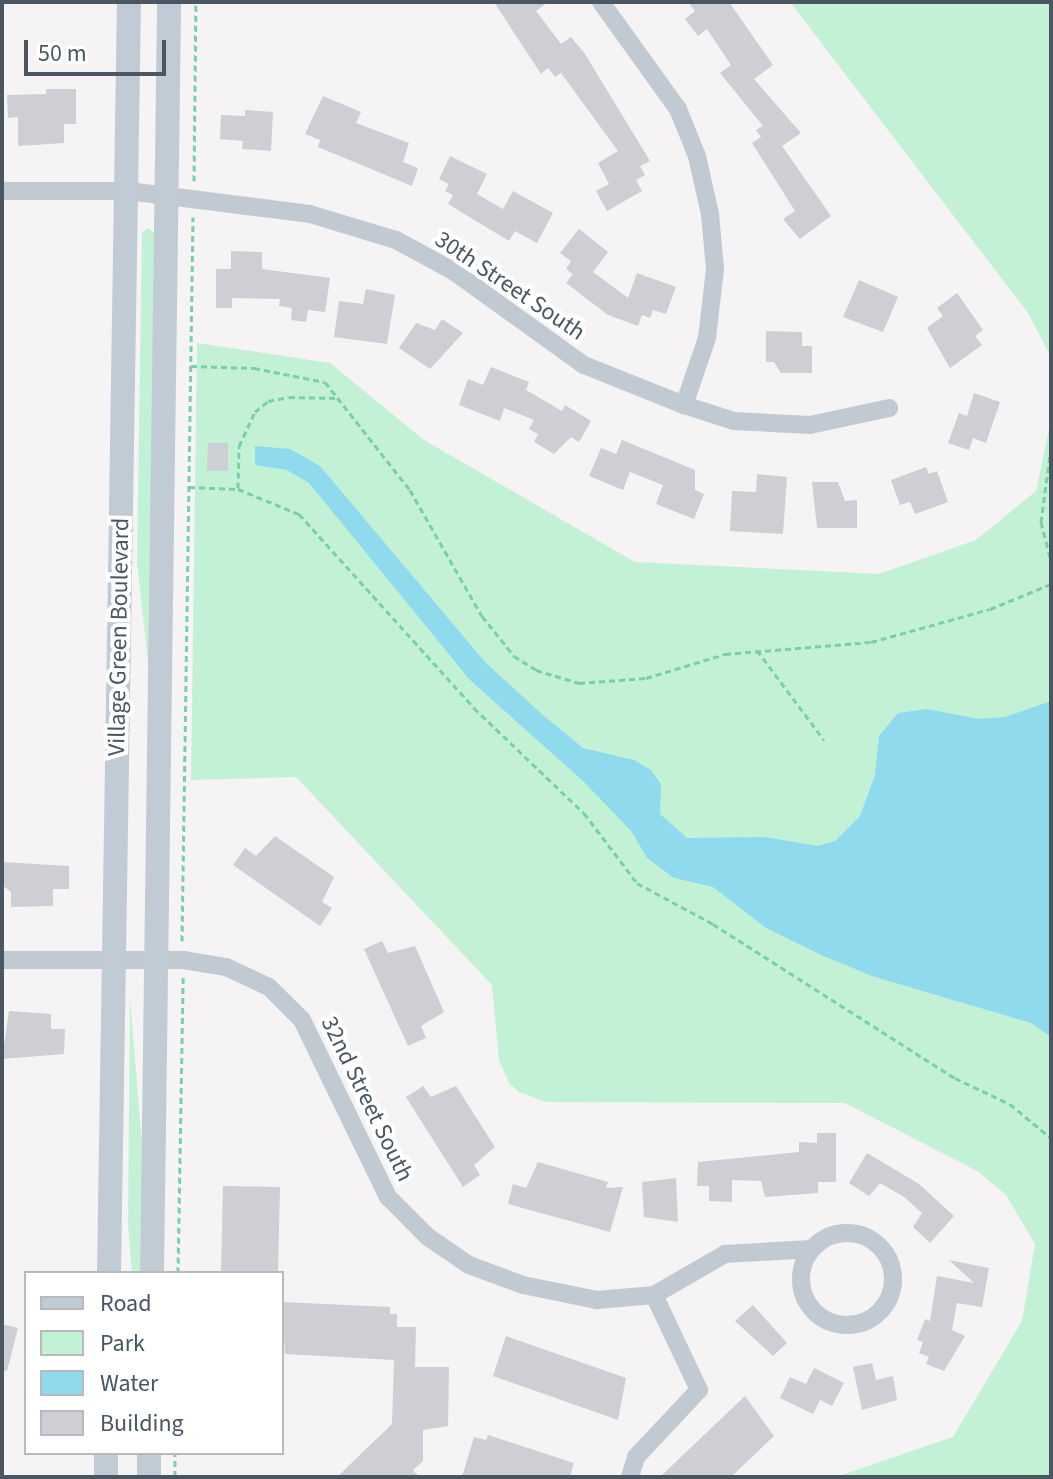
<!DOCTYPE html>
<style>
body{margin:0}
#map{position:relative;width:1053px;height:1479px;overflow:hidden;background:#f5f3f3;font-family:"Source Sans 3",sans-serif}
div>[style]{position:absolute}
.green>*{inset:0;background:#c3f1d5}
.water>*{inset:0;background:#90daee}
.building>*{inset:0;background:#cdcfd5}
.path>*{height:3px;margin-top:-1.5px;transform-origin:0;background:repeating-linear-gradient(90deg,#7ad0a6 0 6px,transparent 0 10px)}
.street>*{height:18px;margin:-9px;padding:0 9px;transform-origin:9px;border-radius:9px;background:#c1cad2}
.street>.ring{margin:-9px;padding:0;box-sizing:content-box;background:none;border:18px solid #c1cad2;border-radius:50%}
.secondary>*{height:24px;margin:-12px;padding:0 12px;transform-origin:12px;border-radius:12px;background:#c1cbd6}
span{translate:-50% -50%;white-space:nowrap;text-align:center;line-height:1.15;-webkit-text-stroke:8px #fff;paint-order:stroke}
.street-label{font-size:24px;color:#4a5661}
.frame{position:absolute;inset:0;border:4px solid #4a5661;pointer-events:none}
.legend{position:absolute;left:24px;top:1271px;width:260px;height:184px;box-sizing:border-box;background:#fff;border:2px solid #b7bbc0;margin:0;padding:10px 14px;list-style:none;font-size:24px;color:#4a5661}
.legend li{display:flex;align-items:center;gap:16px;height:40px}
.legend b{width:40px;border:2px solid #b7bbc0}
.scale{position:absolute;left:24px;top:40px;width:142px;height:36px;box-sizing:border-box;border:4px solid #4a5661;border-top:0;padding-left:10px;font-size:24px;line-height:28px;white-space:nowrap;color:#4a5661;-webkit-text-stroke:6px #fff;paint-order:stroke}
</style>
<div id="map">
<div class="green">
<i style="clip-path:polygon(790px 2px,1051px 2px,1051px 357px,1028px 313px)"></i>
<i style="clip-path:polygon(148px 228px,155px 233px,149px 670px,137px 562px,142px 233px)"></i>
<i style="clip-path:polygon(197px 343px,330px 363px,424px 440px,635px 562px,879px 574px,976px 540px,1036px 491px,1051px 420px,1051px 1477px,836px 1477px,953px 1437px,1022px 1321px,1035px 1244px,1006px 1195px,979px 1172px,845px 1103px,546px 1102px,519px 1092px,509px 1083px,499px 1060px,492px 985px,296px 777px,191px 780px)"></i>
<i style="clip-path:polygon(130px 998px,142px 1145px,140px 1273px,132px 1273px,128px 1224px)"></i>
</div>
<div class="water">
<i style="clip-path:polygon(255px 446px,290px 449px,320px 466px,485px 662px,544px 716px,583px 748px,634px 760px,651px 770px,661px 784px,660px 814px,687px 838px,765px 837px,818px 846px,835px 841px,860px 816px,875px 775px,879px 736px,898px 713px,927px 709px,979px 719px,1005px 717px,1051px 701px,1051px 1037px,1031px 1023px,872px 976px,819px 954px,766px 928px,713px 887px,674px 878px,647px 858px,632px 832px,583px 781px,470px 680px,309px 483px,287px 470px,255px 465px)"></i>
</div>
<div class="building">
<i style="clip-path:polygon(494px 2px,548px 2px,536px 11px,561px 44px,571px 37px,585px 54px,650px 161px,640px 166px,645px 175px,636px 180px,642px 191px,607px 211px,596px 191px,609px 184px,598px 163px,618px 151px,561px 73px,555px 77px,548px 68px,541px 74px)"></i>
<i style="clip-path:polygon(688px 2px,729px 2px,773px 65px,754px 79px,801px 133px,782px 146px,831px 216px,800px 239px,783px 219px,795px 211px,752px 143px,761px 137px,756px 130px,763px 126px,720px 73px,731px 65px,707px 29px,698px 36px,685px 19px,695px 11px)"></i>
<i style="clip-path:polygon(46px 89px,76px 89px,76px 124px,64px 124px,64px 143px,18px 146px,18px 117px,8px 118px,7px 95px,46px 94px)"></i>
<i style="clip-path:polygon(323px 96px,361px 112px,356px 123px,409px 143px,403px 162px,418px 168px,412px 186px,318px 147px,320px 140px,305px 134px)"></i>
<i style="clip-path:polygon(245px 110px,273px 112px,271px 151px,242px 149px,243px 141px,220px 139px,221px 115px,245px 116px)"></i>
<i style="clip-path:polygon(450px 156px,487px 174px,477px 194px,503px 209px,513px 191px,553px 213px,537px 243px,515px 231px,509px 241px,448px 204px,453px 195px,445px 191px,449px 184px,439px 179px)"></i>
<i style="clip-path:polygon(579px 229px,608px 252px,593px 272px,628px 298px,637px 273px,676px 287px,666px 314px,653px 310px,650px 318px,642px 315px,638px 326px,608px 315px,566px 283px,573px 274px,566px 269px,571px 261px,560px 253px)"></i>
<i style="clip-path:polygon(231px 251px,262px 252px,262px 269px,330px 278px,325px 312px,308px 310px,306px 322px,291px 320px,292px 308px,279px 306px,280px 299px,232px 298px,232px 308px,216px 308px,216px 269px,231px 269px)"></i>
<i style="clip-path:polygon(859px 280px,898px 297px,883px 332px,843px 317px)"></i>
<i style="clip-path:polygon(366px 289px,395px 295px,387px 344px,334px 337px,339px 301px,363px 304px)"></i>
<i style="clip-path:polygon(957px 293px,983px 330px,975px 336px,982px 345px,950px 368px,927px 328px,943px 316px,937px 308px)"></i>
<i style="clip-path:polygon(442px 319px,463px 333px,430px 369px,399px 348px,416px 323px,435px 330px)"></i>
<i style="clip-path:polygon(766px 331px,802px 332px,802px 346px,812px 346px,812px 373px,781px 373px,774px 362px,766px 362px)"></i>
<i style="clip-path:polygon(491px 367px,529px 382px,526px 390px,562px 411px,565px 405px,591px 421px,579px 442px,571px 437px,554px 454px,534px 442px,538px 434px,529px 429px,534px 420px,504px 408px,500px 421px,459px 405px,468px 379px,483px 385px)"></i>
<i style="clip-path:polygon(974px 393px,1000px 402px,986px 443px,973px 438px,969px 450px,948px 443px,959px 413px,967px 416px)"></i>
<i style="clip-path:polygon(622px 440px,695px 470px,695px 490px,704px 494px,694px 519px,656px 504px,663px 485px,630px 472px,623px 490px,589px 476px,601px 448px,616px 454px)"></i>
<i style="clip-path:polygon(208px 443px,228px 443px,228px 471px,207px 471px)"></i>
<i style="clip-path:polygon(926px 467px,929px 474px,937px 471px,948px 502px,915px 514px,910px 502px,900px 505px,891px 480px)"></i>
<i style="clip-path:polygon(757px 474px,787px 477px,783px 534px,730px 531px,732px 491px,756px 492px)"></i>
<i style="clip-path:polygon(812px 482px,838px 482px,845px 501px,857px 500px,857px 528px,817px 528px)"></i>
<i style="clip-path:polygon(275px 836px,334px 877px,322px 902px,332px 908px,320px 926px,233px 865px,245px 848px,256px 856px)"></i>
<i style="clip-path:polygon(2px 862px,69px 866px,69px 889px,53px 889px,53px 906px,11px 907px,11px 892px,2px 885px)"></i>
<i style="clip-path:polygon(382px 941px,388px 953px,415px 946px,444px 1012px,421px 1026px,426px 1038px,408px 1046px,364px 949px)"></i>
<i style="clip-path:polygon(9px 1011px,51px 1014px,51px 1029px,65px 1029px,64px 1054px,2px 1059px)"></i>
<i style="clip-path:polygon(423px 1086px,431px 1097px,456px 1086px,495px 1147px,474px 1165px,480px 1175px,463px 1187px,406px 1097px)"></i>
<i style="clip-path:polygon(817px 1133px,836px 1133px,836px 1182px,818px 1182px,818px 1193px,765px 1197px,761px 1181px,732px 1180px,732px 1202px,709px 1201px,709px 1186px,697px 1186px,698px 1162px,799px 1152px,799px 1142px,817px 1143px)"></i>
<i style="clip-path:polygon(867px 1153px,919px 1184px,954px 1216px,930px 1243px,913px 1227px,922px 1213px,904px 1197px,880px 1183px,869px 1196px,849px 1183px)"></i>
<i style="clip-path:polygon(538px 1162px,608px 1182px,606px 1188px,623px 1187px,610px 1232px,508px 1204px,513px 1184px,526px 1188px)"></i>
<i style="clip-path:polygon(676px 1178px,678px 1222px,644px 1217px,642px 1182px)"></i>
<i style="clip-path:polygon(223px 1186px,280px 1187px,278px 1273px,221px 1273px)"></i>
<i style="clip-path:polygon(949px 1260px,989px 1268px,982px 1307px,957px 1303px,952px 1330px,965px 1336px,944px 1371px,926px 1364px,929px 1357px,919px 1353px,923px 1342px,917px 1340px,925px 1319px,930px 1321px,937px 1276px,974px 1283px)"></i>
<i style="clip-path:polygon(282px 1302px,390px 1307px,390px 1314px,397px 1314px,397px 1327px,416px 1327px,415px 1367px,449px 1367px,448px 1426px,423px 1430px,423px 1461px,413px 1470px,419px 1477px,337px 1477px,392px 1424px,394px 1360px,285px 1354px)"></i>
<i style="clip-path:polygon(753px 1305px,787px 1343px,773px 1356px,735px 1321px)"></i>
<i style="clip-path:polygon(2px 1324px,18px 1328px,7px 1371px,2px 1370px)"></i>
<i style="clip-path:polygon(506px 1336px,626px 1378px,618px 1420px,493px 1376px)"></i>
<i style="clip-path:polygon(872px 1363px,876px 1380px,893px 1376px,897px 1400px,862px 1410px,853px 1367px)"></i>
<i style="clip-path:polygon(814px 1368px,844px 1383px,832px 1406px,820px 1400px,813px 1414px,780px 1398px,790px 1377px,806px 1384px)"></i>
<i style="clip-path:polygon(745px 1396px,774px 1436px,731px 1477px,660px 1477px)"></i>
<i style="clip-path:polygon(488px 1435px,574px 1463px,570px 1477px,462px 1477px,474px 1437px,486px 1440px)"></i>
</div>
<div class="path">
<i style="left:194px;top:181px;width:179px;rotate:-89.4deg"></i>
<i style="left:191px;top:366px;width:63px;rotate:1.8deg"></i>
<i style="left:254px;top:368px;width:72px;rotate:11.2deg"></i>
<i style="left:325px;top:382px;width:137px;rotate:51.8deg"></i>
<i style="left:410px;top:490px;width:145px;rotate:60.3deg"></i>
<i style="left:482px;top:616px;width:51px;rotate:51.3deg"></i>
<i style="left:514px;top:656px;width:26px;rotate:32deg"></i>
<i style="left:536px;top:670px;width:45px;rotate:16.8deg"></i>
<i style="left:579px;top:683px;width:67px;rotate:-4.3deg"></i>
<i style="left:646px;top:678px;width:83px;rotate:-16.9deg"></i>
<i style="left:725px;top:654px;width:146px;rotate:-4.7deg"></i>
<i style="left:871px;top:642px;width:123px;rotate:-15.5deg"></i>
<i style="left:990px;top:609px;width:66px;rotate:-22.3deg"></i>
<i style="left:1051px;top:447px;width:76px;rotate:97.6deg"></i>
<i style="left:1041px;top:522px;width:40px;rotate:75.6deg"></i>
<i style="left:189px;top:487px;width:49px;rotate:2.3deg"></i>
<i style="left:238px;top:489px;width:66px;rotate:22.3deg"></i>
<i style="left:299px;top:514px;width:261px;rotate:47.9deg"></i>
<i style="left:474px;top:708px;width:152px;rotate:43.7deg"></i>
<i style="left:584px;top:813px;width:88px;rotate:52.9deg"></i>
<i style="left:637px;top:883px;width:86px;rotate:28.3deg"></i>
<i style="left:713px;top:924px;width:287px;rotate:32.5deg"></i>
<i style="left:955px;top:1078px;width:61px;rotate:25.3deg"></i>
<i style="left:1010px;top:1104px;width:53px;rotate:39.7deg"></i>
<i style="left:238px;top:488px;width:42px;rotate:-88.6deg"></i>
<i style="left:239px;top:446px;width:38px;rotate:-65deg"></i>
<i style="left:255px;top:412px;width:17px;rotate:-40deg"></i>
<i style="left:268px;top:401px;width:21px;rotate:-11deg"></i>
<i style="left:289px;top:397px;width:49px;rotate:1.2deg"></i>
<i style="left:757px;top:650px;width:112px;rotate:53.3deg"></i>
<i style="left:182px;top:941px;width:724px;rotate:-89.13deg"></i>
<i style="left:178px;top:1273px;width:296px;rotate:-89deg"></i>
<i style="left:175px;top:1477px;width:24px;rotate:-90deg"></i>
</div>
<div class="street">
<i style="left:601px;top:2px;width:132px;rotate:54.3deg"></i>
<i style="left:678px;top:109px;width:51px;rotate:68deg"></i>
<i style="left:697px;top:156px;width:59px;rotate:77.4deg"></i>
<i style="left:710px;top:214px;width:55px;rotate:84.8deg"></i>
<i style="left:715px;top:269px;width:69px;rotate:96.6deg"></i>
<i style="left:707px;top:338px;width:71px;rotate:108.9deg"></i>
<i style="left:2px;top:191px;width:126px"></i>
<i style="left:128px;top:191px;width:183px;rotate:7.2deg"></i>
<i style="left:310px;top:214px;width:90px;rotate:16.8deg"></i>
<i style="left:396px;top:240px;width:65px;rotate:28.5deg"></i>
<i style="left:453px;top:271px;width:161px;rotate:35.7deg"></i>
<i style="left:584px;top:365px;width:108px;rotate:21.8deg"></i>
<i style="left:684px;top:405px;width:52px;rotate:17.7deg"></i>
<i style="left:734px;top:421px;width:76px;rotate:3deg"></i>
<i style="left:810px;top:425px;width:81px;rotate:-12.1deg"></i>
<i style="left:2px;top:960px;width:181px"></i>
<i style="left:183px;top:960px;width:44px;rotate:9.2deg"></i>
<i style="left:226px;top:967px;width:47px;rotate:24.9deg"></i>
<i style="left:269px;top:987px;width:47px;rotate:45deg"></i>
<i style="left:302px;top:1020px;width:197px;rotate:64.1deg"></i>
<i style="left:388px;top:1197px;width:57px;rotate:45deg"></i>
<i style="left:428px;top:1237px;width:50px;rotate:34.3deg"></i>
<i style="left:469px;top:1265px;width:58px;rotate:20.3deg"></i>
<i style="left:523px;top:1285px;width:76px;rotate:11.5deg"></i>
<i style="left:597px;top:1300px;width:57px;rotate:-5deg"></i>
<i style="left:654px;top:1295px;width:82px;rotate:-30deg"></i>
<i style="left:725px;top:1254px;width:87px;rotate:-3.3deg"></i>
<i class="ring" style="left:801px;top:1233px;width:74px;height:74px"></i>
<i style="left:630px;top:1477px;width:21px;rotate:-73deg"></i>
<i style="left:636px;top:1457px;width:92px;rotate:-46.8deg"></i>
<i style="left:699px;top:1390px;width:105px;rotate:-115.3deg"></i>
</div>
<div class="secondary">
<i style="left:109px;top:1273px;width:1271px;rotate:-89.1deg"></i>
<i style="left:152px;top:1273px;width:1271px;rotate:-89.23deg"></i>
<i style="left:106px;top:1477px;width:24px;rotate:-90deg"></i>
<i style="left:149px;top:1477px;width:24px;rotate:-90deg"></i>
</div>
<div class="street-label">
<span style="left:510px;top:286px;rotate:34deg">30th Street South</span>
<span style="left:119px;top:637px;rotate:-89deg">Village Green Boulevard</span>
<span style="left:367px;top:1099px;rotate:64deg">32nd Street South</span>
</div>
<div class="frame"></div>
<ul class="legend">
<li><b style="height:10px;background:#c1cbd6"></b>Road</li>
<li><b style="height:22px;background:#c3f1d5"></b>Park</li>
<li><b style="height:22px;background:#90daee"></b>Water</li>
<li><b style="height:22px;background:#cdcfd5"></b>Building</li>
</ul>
<div class="scale">50 m</div>
</div>
